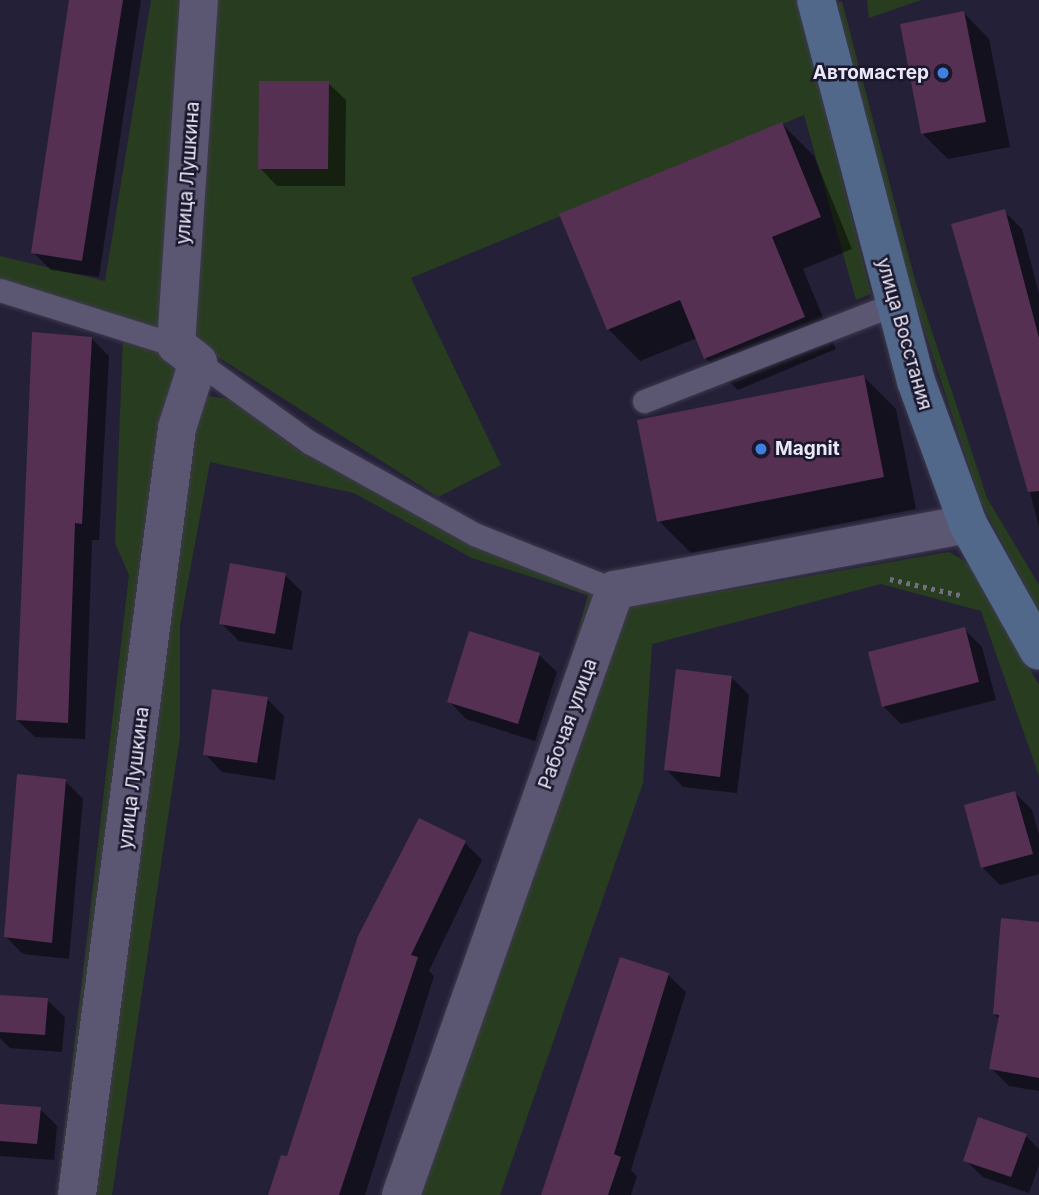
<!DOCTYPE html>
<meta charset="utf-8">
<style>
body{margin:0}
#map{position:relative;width:1039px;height:1195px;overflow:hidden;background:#242037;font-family:Inter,sans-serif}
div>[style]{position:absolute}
.green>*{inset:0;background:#283d1f}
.shadow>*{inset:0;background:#0007}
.building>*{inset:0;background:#553053}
.path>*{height:4.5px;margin-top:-2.25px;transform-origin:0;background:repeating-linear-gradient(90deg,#716e82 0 3.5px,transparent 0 8.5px)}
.roads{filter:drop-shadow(0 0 2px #3e3a4e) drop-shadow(0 0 2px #3e3a4e)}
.service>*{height:23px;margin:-11.5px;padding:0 11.5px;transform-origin:11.5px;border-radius:11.5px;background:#5b5772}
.minor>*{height:38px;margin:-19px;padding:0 19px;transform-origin:19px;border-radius:19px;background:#5b5772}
.secondary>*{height:38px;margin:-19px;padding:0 19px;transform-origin:19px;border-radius:19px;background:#51688a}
.dots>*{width:19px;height:19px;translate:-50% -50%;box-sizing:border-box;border:4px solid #1b172d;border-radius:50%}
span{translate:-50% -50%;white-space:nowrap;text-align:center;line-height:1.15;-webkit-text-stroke:5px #1b172d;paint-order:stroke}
.poi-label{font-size:19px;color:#eae8f8;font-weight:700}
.right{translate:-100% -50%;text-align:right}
.left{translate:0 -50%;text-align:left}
.street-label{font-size:19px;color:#eae8f8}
</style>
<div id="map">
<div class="green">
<i style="clip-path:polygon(151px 0,187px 0,166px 330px,0 280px,0 256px,105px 281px)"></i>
<i style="clip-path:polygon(213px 0,797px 0,871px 294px,856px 300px,804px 115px,411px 278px,501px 465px,438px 497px,188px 338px)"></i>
<i style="clip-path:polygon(867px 0,921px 0,869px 18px)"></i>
<i style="clip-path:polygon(842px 1px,915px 280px,987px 498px,1039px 585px,1039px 612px,980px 500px,909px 283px,837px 3px)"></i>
<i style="clip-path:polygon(123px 336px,176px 345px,183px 381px,70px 1195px,57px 1195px,129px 575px,115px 543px)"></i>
<i style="clip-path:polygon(207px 396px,229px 399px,298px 450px,473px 547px,600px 594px,548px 738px,588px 595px,472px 558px,354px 493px,210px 462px,180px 625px,180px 736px,112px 1195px,88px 1195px,189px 451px)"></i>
<i style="clip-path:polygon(949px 552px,968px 563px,1039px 685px,1039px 776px,981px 611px,881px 584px,652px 644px,643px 783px,500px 1195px,417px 1195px,629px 607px)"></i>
</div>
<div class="shadow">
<i style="clip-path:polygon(73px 0,141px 0,99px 277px,51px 270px,33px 252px)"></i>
<i style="clip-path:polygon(964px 13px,989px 39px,1010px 147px,948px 159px,922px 133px)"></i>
<i style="clip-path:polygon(328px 83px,346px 100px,345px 186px,277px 186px,260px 168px)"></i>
<i style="clip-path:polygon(782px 124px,814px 156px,852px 249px,803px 269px,836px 349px,738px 390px,705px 358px,697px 338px,640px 361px,608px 329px)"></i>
<i style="clip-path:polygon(1004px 211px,1022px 229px,1039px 294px,1039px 527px,1007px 401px)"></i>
<i style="clip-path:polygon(91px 338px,109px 356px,99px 540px,92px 540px,85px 739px,35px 737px,17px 720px)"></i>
<i style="clip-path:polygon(864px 377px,896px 409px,916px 509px,691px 553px,659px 521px)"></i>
<i style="clip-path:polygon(285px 575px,302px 592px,292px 650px,239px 641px,221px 623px)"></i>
<i style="clip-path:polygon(964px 629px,982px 647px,996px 700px,901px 724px,883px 706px)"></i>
<i style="clip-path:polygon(539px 655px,557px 672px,535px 741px,466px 719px,449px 701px)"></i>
<i style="clip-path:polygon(732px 678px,749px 695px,737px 793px,683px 787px,666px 769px)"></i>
<i style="clip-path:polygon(267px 699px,284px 716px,275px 780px,222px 772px,205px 754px)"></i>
<i style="clip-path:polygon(65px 781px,83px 799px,69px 959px,23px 954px,6px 937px)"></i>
<i style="clip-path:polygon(1015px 793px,1032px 810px,1039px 835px,1039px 874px,1000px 885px,983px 868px,966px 806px)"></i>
<i style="clip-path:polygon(465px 843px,482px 860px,429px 971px,434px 976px,365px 1195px,270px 1195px)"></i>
<i style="clip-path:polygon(1039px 923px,1039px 1091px,1009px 1086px,991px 1068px,1000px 1020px,994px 1014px)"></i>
<i style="clip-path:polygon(668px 975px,686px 992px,631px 1170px,637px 1176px,631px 1195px,542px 1195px)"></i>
<i style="clip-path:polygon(0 996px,47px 1000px,65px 1017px,62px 1052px,10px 1048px,0 1038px)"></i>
<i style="clip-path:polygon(0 1106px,40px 1109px,57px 1126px,54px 1160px,0 1156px)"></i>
<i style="clip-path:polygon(1026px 1136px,1039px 1149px,1039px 1165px,1029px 1193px,983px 1177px,965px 1160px)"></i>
</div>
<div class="building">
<i style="clip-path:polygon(69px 0,123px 0,82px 261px,31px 253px)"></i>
<i style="clip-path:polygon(964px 11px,986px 122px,921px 134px,900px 24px)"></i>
<i style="clip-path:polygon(259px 81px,329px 81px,328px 169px,258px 169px)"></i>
<i style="clip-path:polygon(782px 122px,821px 217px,772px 237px,805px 317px,704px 359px,680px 300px,607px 330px,559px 214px)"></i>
<i style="clip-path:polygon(1005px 209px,1039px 338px,1039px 491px,1028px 492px,951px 224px)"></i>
<i style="clip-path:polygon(32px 332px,92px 337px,82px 524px,75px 523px,68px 723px,16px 720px)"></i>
<i style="clip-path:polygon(864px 375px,884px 477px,657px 522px,637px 420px)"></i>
<i style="clip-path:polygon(230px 563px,286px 573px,275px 634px,219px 624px)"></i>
<i style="clip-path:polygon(965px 627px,979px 682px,882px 707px,868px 652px)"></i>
<i style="clip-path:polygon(469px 631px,540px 653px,518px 724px,447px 702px)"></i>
<i style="clip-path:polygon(676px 669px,732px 676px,720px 777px,664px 770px)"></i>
<i style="clip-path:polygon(212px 689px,268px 697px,257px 763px,203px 755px)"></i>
<i style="clip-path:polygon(17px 774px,66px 779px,52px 943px,4px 937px)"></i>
<i style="clip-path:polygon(1015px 791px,1033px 854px,981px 868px,964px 805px)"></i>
<i style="clip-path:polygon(419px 818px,466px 841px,411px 955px,418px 957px,339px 1195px,268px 1195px,281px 1155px,287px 1156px,358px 936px)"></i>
<i style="clip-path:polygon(1001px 918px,1039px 922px,1039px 1078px,989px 1069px,999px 1015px,993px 1014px)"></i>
<i style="clip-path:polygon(620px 957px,669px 973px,614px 1154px,621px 1157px,608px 1195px,541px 1195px)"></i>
<i style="clip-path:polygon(0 995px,48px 998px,45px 1035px,0 1032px)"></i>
<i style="clip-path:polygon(0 1104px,41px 1107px,37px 1144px,0 1141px)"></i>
<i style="clip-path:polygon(978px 1117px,1027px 1134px,1011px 1177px,963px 1161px)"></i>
</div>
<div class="path">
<i style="left:890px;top:579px;width:76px;rotate:12.9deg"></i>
</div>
<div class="roads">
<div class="service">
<i style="left:0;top:290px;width:184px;rotate:17.4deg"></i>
<i style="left:198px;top:362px;width:137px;rotate:35.8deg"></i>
<i style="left:309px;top:442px;width:189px;rotate:29.1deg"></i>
<i style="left:474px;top:534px;width:152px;rotate:21.7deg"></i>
<i style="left:644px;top:401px;width:268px;rotate:-21.2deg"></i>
</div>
<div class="minor">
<i style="left:77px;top:1195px;width:773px;rotate:-82.57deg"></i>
<i style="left:177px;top:428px;width:69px;rotate:-72.3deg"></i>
<i style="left:198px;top:362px;width:28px;rotate:-142deg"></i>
<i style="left:176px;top:345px;width:346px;rotate:-86.2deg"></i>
<i style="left:401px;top:1195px;width:642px;rotate:-70.52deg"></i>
<i style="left:615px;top:590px;width:359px;rotate:-10.6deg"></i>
</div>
<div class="secondary">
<i style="left:816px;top:0;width:394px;rotate:75.3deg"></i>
<i style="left:916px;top:381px;width:152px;rotate:70deg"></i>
<i style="left:968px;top:524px;width:145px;rotate:60.8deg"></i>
</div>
</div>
<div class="dots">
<i style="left:943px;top:73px;background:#3f7fe0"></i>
<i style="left:761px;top:449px;background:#3f7fe0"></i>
</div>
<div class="poi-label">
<span class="right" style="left:929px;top:73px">Автомастер</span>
<span class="left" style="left:775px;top:449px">Magnit</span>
</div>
<div class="street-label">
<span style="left:188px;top:173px;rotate:-86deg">улица Лушкина</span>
<span style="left:904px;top:334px;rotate:74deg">улица Восстания</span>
<span style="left:568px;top:724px;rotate:-70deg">Рабочая улица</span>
<span style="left:134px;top:778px;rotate:-83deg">улица Лушкина</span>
</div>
</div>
